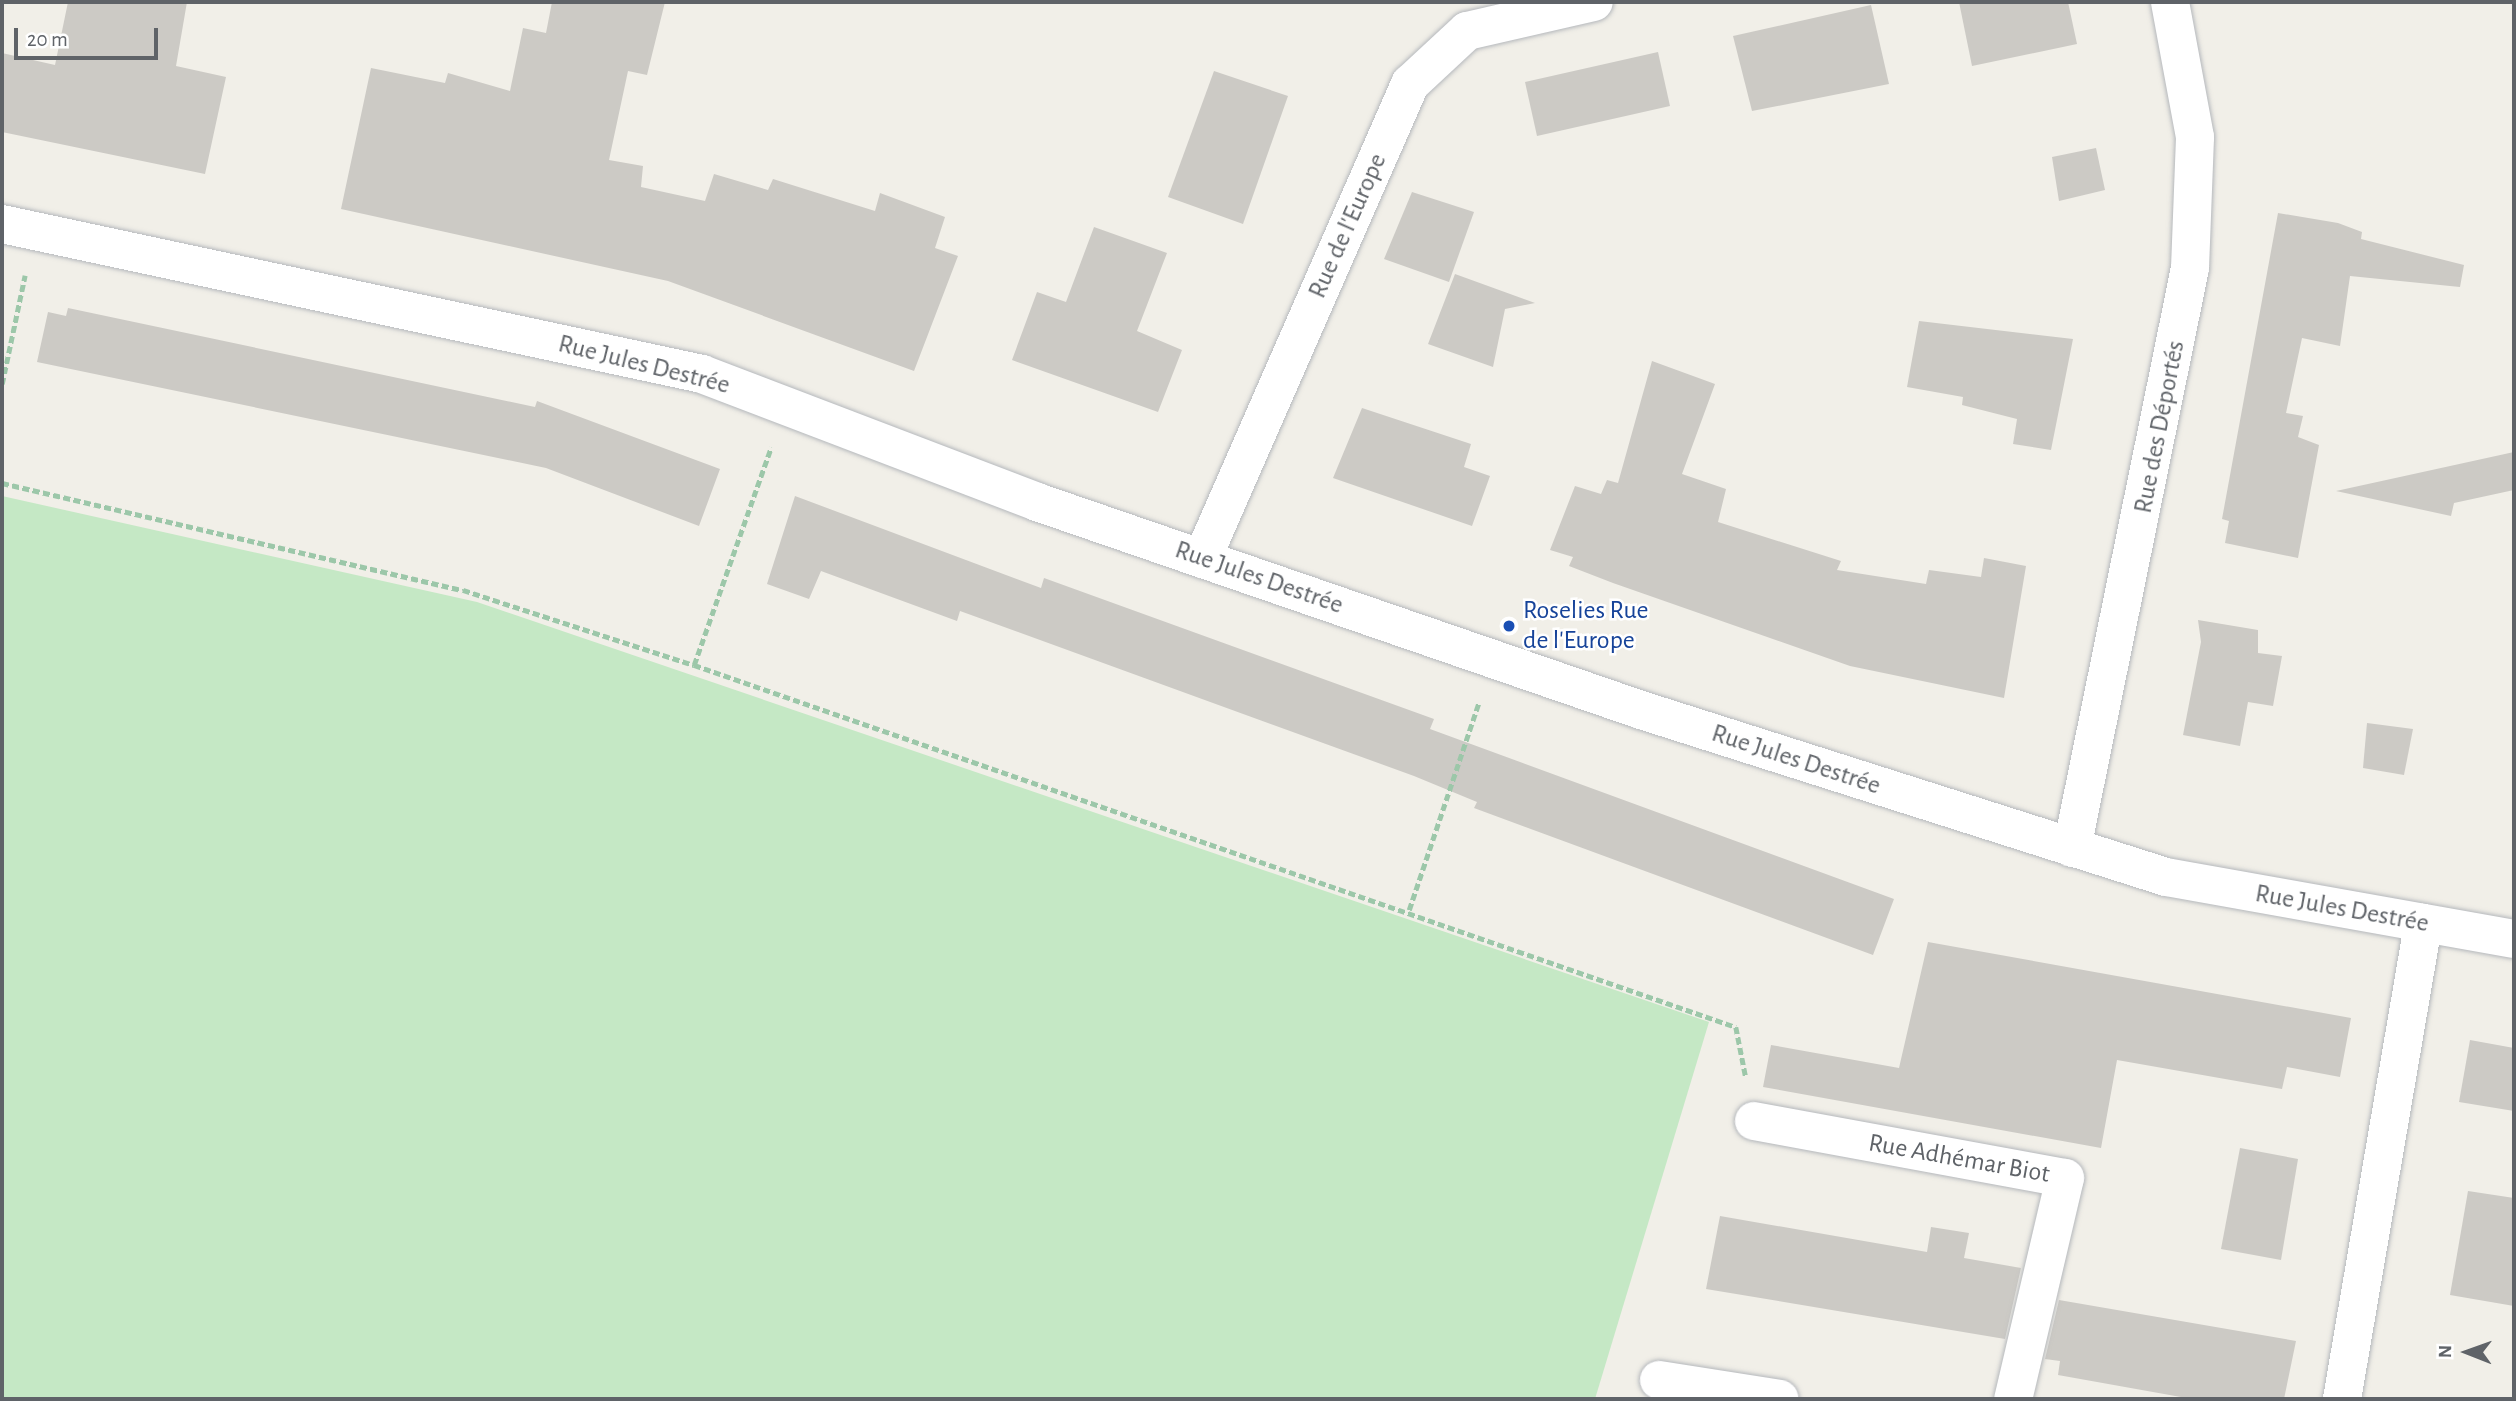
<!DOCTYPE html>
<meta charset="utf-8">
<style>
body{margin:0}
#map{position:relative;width:2516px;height:1401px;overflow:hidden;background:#f1efe8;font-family:"Alegreya Sans",sans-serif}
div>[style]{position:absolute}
.green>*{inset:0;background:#c5e8c5}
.building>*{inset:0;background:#cccac5}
.path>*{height:4.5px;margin-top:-2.25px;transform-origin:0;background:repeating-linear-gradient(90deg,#9cc7a9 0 7px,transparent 0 10.5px)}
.roads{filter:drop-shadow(0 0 2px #b5b8bc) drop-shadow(0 0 2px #b5b8bc)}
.minor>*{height:38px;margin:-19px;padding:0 19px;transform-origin:19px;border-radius:19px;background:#fff}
.dots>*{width:19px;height:19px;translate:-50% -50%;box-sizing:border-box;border:4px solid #fff;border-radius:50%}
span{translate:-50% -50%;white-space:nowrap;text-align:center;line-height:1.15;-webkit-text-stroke:5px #fff;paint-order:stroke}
.street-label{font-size:26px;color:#5f6368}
.transit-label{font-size:26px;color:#164399}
.left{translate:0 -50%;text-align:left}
.frame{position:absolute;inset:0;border:4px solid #5f6368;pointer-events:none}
.north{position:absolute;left:2432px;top:1317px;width:70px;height:70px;-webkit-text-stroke:5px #fff;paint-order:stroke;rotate:271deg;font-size:19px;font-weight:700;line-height:28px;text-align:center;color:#5f6368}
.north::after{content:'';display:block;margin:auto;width:24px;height:32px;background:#5f6368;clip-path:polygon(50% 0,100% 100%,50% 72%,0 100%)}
.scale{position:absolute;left:14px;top:28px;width:144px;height:32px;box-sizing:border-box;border:4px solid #5f6368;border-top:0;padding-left:9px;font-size:21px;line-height:24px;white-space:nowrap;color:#5f6368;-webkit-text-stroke:5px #fff;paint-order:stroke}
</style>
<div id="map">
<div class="green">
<i style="clip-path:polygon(2px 496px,477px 602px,1709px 1022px,1595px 1399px,2px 1399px)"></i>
</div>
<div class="building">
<i style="clip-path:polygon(68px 2px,187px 2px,176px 66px,226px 77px,205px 174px,2px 132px,2px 53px,55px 65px)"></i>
<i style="clip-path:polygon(552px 2px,665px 2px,647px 75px,628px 71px,609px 160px,643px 166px,641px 187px,705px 201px,714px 174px,768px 190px,773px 179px,875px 211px,880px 193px,945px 217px,935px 248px,958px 256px,914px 371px,668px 281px,341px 209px,371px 68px,445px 83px,448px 73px,510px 91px,523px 28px,546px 33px)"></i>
<i style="clip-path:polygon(1959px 2px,2068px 2px,2077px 44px,1972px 66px)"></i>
<i style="clip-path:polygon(1871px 5px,1889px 84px,1752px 111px,1733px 36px)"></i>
<i style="clip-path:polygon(1658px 52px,1670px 106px,1537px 136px,1525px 82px)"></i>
<i style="clip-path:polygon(1214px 71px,1288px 96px,1243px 224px,1168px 197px)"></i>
<i style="clip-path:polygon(2096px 148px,2105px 190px,2059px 201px,2052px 157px)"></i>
<i style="clip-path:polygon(1412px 192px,1474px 212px,1449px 282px,1384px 259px)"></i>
<i style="clip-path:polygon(2278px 213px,2338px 223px,2362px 232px,2361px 239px,2464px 265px,2460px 287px,2350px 276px,2340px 346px,2302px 338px,2286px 413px,2303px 416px,2298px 437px,2319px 445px,2298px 558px,2225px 543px,2229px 521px,2222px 519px)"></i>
<i style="clip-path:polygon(1094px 227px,1167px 253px,1137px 331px,1182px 350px,1158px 412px,1012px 360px,1037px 292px,1066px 302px)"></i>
<i style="clip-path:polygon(1455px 274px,1535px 303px,1505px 309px,1493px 367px,1428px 344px)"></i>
<i style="clip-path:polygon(68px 308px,535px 407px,537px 401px,720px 469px,699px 526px,546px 468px,37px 362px,48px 312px,66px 316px)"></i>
<i style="clip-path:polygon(1919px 321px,2073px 339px,2051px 450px,2013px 444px,2017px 419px,1962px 405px,1963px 397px,1907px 387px)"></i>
<i style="clip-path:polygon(1652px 361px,1715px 384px,1682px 474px,1726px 489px,1718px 522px,1841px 561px,1837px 570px,1926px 584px,1929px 570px,1981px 577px,1984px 558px,2026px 566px,2004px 698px,1850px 666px,1613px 583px,1569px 566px,1573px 557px,1550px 550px,1575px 486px,1601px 494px,1607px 480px,1618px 483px)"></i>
<i style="clip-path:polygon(1362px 408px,1471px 444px,1464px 467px,1490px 476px,1472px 526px,1333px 478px)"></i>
<i style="clip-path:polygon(2514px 452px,2514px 490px,2454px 503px,2451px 516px,2336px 491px)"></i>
<i style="clip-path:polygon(795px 496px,1041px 588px,1044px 578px,1434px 719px,1430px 729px,1894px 899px,1873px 955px,1474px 808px,1477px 802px,1414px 776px,960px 611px,957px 621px,821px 571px,809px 599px,767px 584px)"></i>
<i style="clip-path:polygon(2198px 620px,2258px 630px,2258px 653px,2282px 656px,2273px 706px,2248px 702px,2240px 746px,2183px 735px,2201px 642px)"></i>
<i style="clip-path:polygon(2367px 723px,2413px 729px,2404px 775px,2363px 768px)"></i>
<i style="clip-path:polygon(1928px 942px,2351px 1018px,2340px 1077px,2287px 1067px,2282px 1089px,2117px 1060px,2101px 1148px,1763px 1087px,1771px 1045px,1899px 1068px)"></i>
<i style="clip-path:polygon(2470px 1040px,2514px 1048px,2514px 1111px,2459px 1102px)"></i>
<i style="clip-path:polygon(2240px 1148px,2298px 1159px,2281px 1260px,2221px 1249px)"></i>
<i style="clip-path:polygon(2468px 1191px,2514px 1198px,2514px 1306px,2450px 1295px)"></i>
<i style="clip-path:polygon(1720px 1216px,1927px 1252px,1931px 1227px,1969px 1233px,1964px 1258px,2021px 1268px,2005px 1339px,1706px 1289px)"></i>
<i style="clip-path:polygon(2059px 1300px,2296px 1341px,2284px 1399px,2192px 1399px,2058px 1375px,2060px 1361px,2045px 1359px)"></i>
</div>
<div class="path">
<i style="left:2px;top:384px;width:111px;rotate:-78.1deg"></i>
<i style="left:2px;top:483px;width:473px;rotate:13.1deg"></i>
<i style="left:463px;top:590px;width:243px;rotate:18deg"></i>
<i style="left:694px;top:665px;width:1103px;rotate:19.16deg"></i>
<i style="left:1736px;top:1027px;width:52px;rotate:78.9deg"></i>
<i style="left:694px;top:665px;width:231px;rotate:-70.5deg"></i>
<i style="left:1409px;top:910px;width:219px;rotate:-71.4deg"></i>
</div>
<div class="roads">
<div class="minor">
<i style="left:2px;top:224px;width:716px;rotate:12.09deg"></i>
<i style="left:702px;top:374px;width:359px;rotate:20.9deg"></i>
<i style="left:1037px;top:502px;width:639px;rotate:19deg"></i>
<i style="left:1641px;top:710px;width:551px;rotate:17.65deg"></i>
<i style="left:2166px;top:877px;width:353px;rotate:10.1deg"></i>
<i style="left:1202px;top:559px;width:519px;rotate:-66.35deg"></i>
<i style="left:1410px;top:84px;width:78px;rotate:-42.9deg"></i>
<i style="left:1467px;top:31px;width:130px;rotate:-12.9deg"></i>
<i style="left:2072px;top:848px;width:592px;rotate:-78.5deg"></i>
<i style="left:2190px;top:268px;width:131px;rotate:-87.8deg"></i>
<i style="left:2195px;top:137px;width:137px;rotate:-100.5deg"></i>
<i style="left:1754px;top:1121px;width:316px;rotate:10.4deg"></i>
<i style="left:2065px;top:1178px;width:227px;rotate:103.2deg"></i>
<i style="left:1659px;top:1380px;width:122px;rotate:8.9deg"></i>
<i style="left:2342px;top:1399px;width:483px;rotate:-80.3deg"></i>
</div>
</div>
<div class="dots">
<i style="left:1509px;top:626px;background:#1a4fb4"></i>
</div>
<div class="street-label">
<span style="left:1348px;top:226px;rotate:-66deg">Rue de l'Europe</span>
<span style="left:644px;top:365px;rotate:14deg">Rue Jules Destrée</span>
<span style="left:2160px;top:427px;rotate:-79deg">Rue des Déportés</span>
<span style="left:1259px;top:578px;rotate:19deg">Rue Jules Destrée</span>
<span style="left:1796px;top:760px;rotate:18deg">Rue Jules Destrée</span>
<span style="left:2342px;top:909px;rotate:10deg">Rue Jules Destrée</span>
<span style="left:1959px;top:1159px;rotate:10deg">Rue Adhémar Biot</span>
</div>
<div class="transit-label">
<span class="left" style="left:1523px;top:626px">Roselies Rue<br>de l'Europe</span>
</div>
<div class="frame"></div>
<div class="north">N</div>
<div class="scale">20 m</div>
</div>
